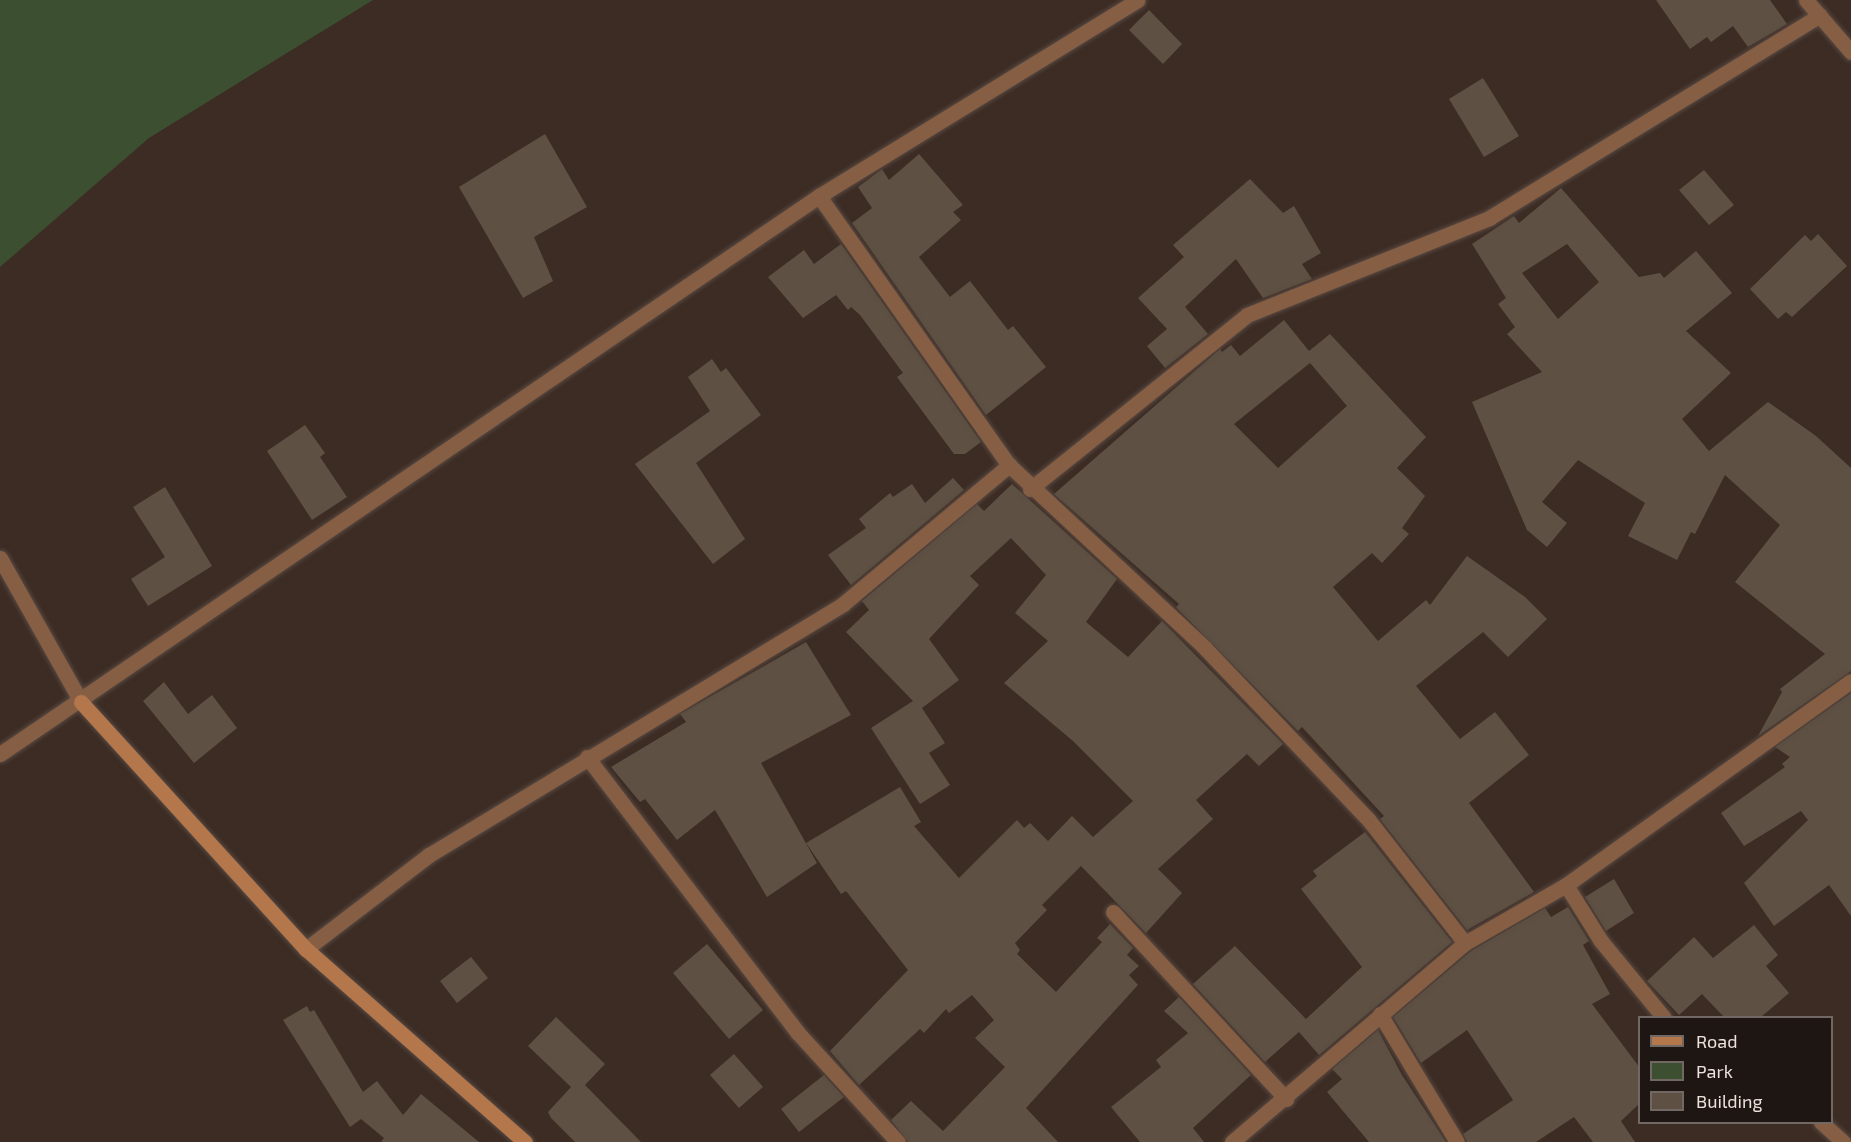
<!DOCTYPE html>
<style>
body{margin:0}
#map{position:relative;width:1851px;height:1142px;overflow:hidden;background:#3c2c24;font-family:"Exo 2",sans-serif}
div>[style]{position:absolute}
.green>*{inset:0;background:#3c4f31}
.building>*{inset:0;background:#5e5143}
.roads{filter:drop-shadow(0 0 2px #584942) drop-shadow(0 0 2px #584942)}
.street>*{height:15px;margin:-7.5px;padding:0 7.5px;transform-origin:7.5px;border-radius:7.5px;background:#855e44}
.secondary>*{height:15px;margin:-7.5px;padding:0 7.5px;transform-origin:7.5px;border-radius:7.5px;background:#b4774c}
span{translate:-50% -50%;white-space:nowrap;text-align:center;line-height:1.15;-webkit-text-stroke:6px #1e1613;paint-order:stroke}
.legend{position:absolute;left:1638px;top:1016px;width:195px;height:108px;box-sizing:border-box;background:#1e1613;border:2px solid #716864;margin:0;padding:8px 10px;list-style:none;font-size:18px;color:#ede2dd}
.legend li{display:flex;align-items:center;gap:12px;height:30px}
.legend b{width:30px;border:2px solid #716864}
</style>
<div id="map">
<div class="green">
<i style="clip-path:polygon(0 0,373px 0,149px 138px,0 267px)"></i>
</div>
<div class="building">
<i style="clip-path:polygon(1656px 0,1770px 0,1787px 24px,1748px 47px,1733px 26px,1711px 42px,1707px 37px,1690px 49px)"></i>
<i style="clip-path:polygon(1149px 10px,1182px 44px,1163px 64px,1129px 30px)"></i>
<i style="clip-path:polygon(1483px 78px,1519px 136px,1484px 157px,1449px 99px)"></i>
<i style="clip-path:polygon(545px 134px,587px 207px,534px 237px,553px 281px,523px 298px,459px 187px)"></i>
<i style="clip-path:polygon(919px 154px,963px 205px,953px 212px,961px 220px,919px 257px,950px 297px,970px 281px,1008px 330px,1013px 326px,1046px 367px,986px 415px,852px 223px,872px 208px,858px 187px,882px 169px,889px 180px)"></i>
<i style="clip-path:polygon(1704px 170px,1734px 205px,1709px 225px,1679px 190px)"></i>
<i style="clip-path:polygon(1250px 179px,1283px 213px,1294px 206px,1321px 253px,1302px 264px,1312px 279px,1263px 298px,1236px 259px,1185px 307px,1208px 334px,1165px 368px,1147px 346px,1167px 329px,1138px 298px,1184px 257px,1173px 245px)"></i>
<i style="clip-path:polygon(evenodd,1561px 188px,1639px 277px,1660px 273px,1664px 278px,1696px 251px,1732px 293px,1686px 331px,1731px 373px,1682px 419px,1709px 451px,1768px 402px,1816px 436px,1851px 468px,1851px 671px,1758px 736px,1782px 692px,1780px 689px,1825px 654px,1735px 582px,1780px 525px,1725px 475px,1695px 534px,1691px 532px,1677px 560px,1628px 536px,1645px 503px,1578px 460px,1542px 502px,1567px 523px,1547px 547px,1527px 530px,1472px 402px,1542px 372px,1507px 334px,1515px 327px,1498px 304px,1506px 298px,1472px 244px,1514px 216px,1519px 223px,1561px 188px,1567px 244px,1599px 282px,1558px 319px,1522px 273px,1567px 244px)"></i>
<i style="clip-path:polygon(1818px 234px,1847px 266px,1792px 317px,1786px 312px,1778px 319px,1750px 289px,1805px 235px,1811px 241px)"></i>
<i style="clip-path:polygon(841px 244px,981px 442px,965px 454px,954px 454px,897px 377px,903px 373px,860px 315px,851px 307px,848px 310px,836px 295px,803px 318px,768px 277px,804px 250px,814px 264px)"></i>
<i style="clip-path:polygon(evenodd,1284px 320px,1309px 351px,1330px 334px,1426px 437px,1397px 468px,1425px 496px,1402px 528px,1409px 534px,1382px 563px,1372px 553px,1333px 587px,1378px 641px,1426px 600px,1430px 605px,1467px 556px,1525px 597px,1547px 619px,1508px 657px,1483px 632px,1416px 686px,1460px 739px,1495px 712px,1529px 755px,1469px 803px,1534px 892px,1467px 930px,1380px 819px,1384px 816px,1302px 727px,1298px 731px,1176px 607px,1179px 604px,1054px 494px,1220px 349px,1222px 352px,1231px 345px,1240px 356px,1284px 320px,1310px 363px,1347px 406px,1278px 468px,1234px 424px,1310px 363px)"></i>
<i style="clip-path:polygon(712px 359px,721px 372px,726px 368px,761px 415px,696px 463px,745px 539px,713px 564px,635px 464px,710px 411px,688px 377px)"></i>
<i style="clip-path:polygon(305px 425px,325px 453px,320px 457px,347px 497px,312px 520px,267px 451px)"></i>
<i style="clip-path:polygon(953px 478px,964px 490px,851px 585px,828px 555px,866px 528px,859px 519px,890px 493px,893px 497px,912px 484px,925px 503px)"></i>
<i style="clip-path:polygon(1012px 484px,1117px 579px,1086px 622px,1128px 657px,1162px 621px,1283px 744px,1259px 766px,1247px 754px,1196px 800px,1213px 819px,1158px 869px,1182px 893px,1146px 933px,1081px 866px,1042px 905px,1047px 910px,1015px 943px,1020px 950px,1017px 954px,1056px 992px,1102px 942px,1097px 938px,1110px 924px,1133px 948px,1127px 955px,1139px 966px,1129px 975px,1138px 985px,1026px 1108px,1058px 1142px,908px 1142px,891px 1120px,911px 1101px,943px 1131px,1005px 1067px,975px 1038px,994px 1020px,972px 995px,949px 1013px,946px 1009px,924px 1033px,920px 1029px,859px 1085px,830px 1051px,908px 970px,846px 891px,841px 894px,806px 843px,900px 787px,921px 822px,914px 826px,959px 878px,1017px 820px,1024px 828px,1030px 823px,1048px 841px,1072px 816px,1093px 837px,1133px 801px,1073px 741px,1004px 683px,1048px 641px,1015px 613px,1046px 575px,1011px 538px,970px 576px,979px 585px,929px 639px,959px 680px,922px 708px,945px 743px,929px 753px,950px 785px,920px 804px,871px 728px,913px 701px,846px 632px,869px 610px,862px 601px,977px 504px,984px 511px)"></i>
<i style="clip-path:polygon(165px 487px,212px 566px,148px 606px,131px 579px,165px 557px,133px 507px)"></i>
<i style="clip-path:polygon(806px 642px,851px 715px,761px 763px,817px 863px,767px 897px,715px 810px,677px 840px,645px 799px,640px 802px,611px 767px,686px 722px,680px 714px)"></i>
<i style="clip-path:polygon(164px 682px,188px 714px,212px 695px,237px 728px,194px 763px,143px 701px)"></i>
<i style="clip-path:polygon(1851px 693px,1851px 916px,1829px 885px,1774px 926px,1744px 883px,1808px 820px,1801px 811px,1744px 846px,1721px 813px,1785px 767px,1782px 764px,1790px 757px,1775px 747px)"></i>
<i style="clip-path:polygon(1365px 832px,1452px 942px,1319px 1055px,1299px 1032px,1265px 1062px,1193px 984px,1235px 946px,1306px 1019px,1362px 967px,1301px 889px,1317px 876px,1313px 871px)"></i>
<i style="clip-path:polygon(1614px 879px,1634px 913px,1606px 931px,1585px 897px)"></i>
<i style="clip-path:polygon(1568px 907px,1589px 941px,1583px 945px,1610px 994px,1592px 1004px,1640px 1068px,1640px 1103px,1621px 1121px,1635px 1142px,1593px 1142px,1574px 1117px,1536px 1142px,1467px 1142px,1463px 1134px,1513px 1100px,1467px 1030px,1421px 1063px,1393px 1017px,1471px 951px,1545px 908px,1551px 917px)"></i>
<i style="clip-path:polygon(1754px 925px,1778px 955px,1766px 966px,1789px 993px,1761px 1017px,1724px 1017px,1702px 994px,1679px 1015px,1647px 981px,1694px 937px,1713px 958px)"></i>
<i style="clip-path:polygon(707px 944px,763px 1010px,729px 1039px,673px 973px)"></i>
<i style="clip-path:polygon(471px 957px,488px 978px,457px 1003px,440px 981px)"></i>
<i style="clip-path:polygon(1179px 997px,1251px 1075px,1193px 1128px,1204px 1142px,1140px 1142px,1111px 1107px,1161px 1067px,1156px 1060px,1188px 1033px,1164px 1011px)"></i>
<i style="clip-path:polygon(307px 1006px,310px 1012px,314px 1010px,363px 1092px,377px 1081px,403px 1115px,421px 1094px,479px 1142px,381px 1142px,384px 1138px,361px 1119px,350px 1127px,283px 1020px)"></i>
<i style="clip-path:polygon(556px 1017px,605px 1064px,585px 1085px,641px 1142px,575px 1142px,551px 1118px,548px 1112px,571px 1087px,528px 1046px)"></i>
<i style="clip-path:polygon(1378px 1030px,1402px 1075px,1446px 1142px,1369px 1142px,1327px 1092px,1342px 1079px,1332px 1069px)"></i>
<i style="clip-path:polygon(734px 1054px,763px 1087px,739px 1108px,710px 1075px)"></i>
<i style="clip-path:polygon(824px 1075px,844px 1097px,799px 1132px,781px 1109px)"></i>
</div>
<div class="roads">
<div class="street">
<i style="left:1806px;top:0;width:69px;rotate:49.1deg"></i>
<i style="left:819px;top:196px;width:329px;rotate:54.8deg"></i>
<i style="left:1009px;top:465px;width:268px;rotate:43deg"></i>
<i style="left:1205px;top:648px;width:236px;rotate:46.4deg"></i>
<i style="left:1368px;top:819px;width:157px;rotate:52deg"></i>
<i style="left:1030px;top:489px;width:278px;rotate:-38.7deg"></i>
<i style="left:1247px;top:315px;width:261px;rotate:-21.8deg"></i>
<i style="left:1489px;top:218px;width:388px;rotate:-31.5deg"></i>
<i style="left:0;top:558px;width:165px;rotate:60.6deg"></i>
<i style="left:0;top:754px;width:991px;rotate:-34.27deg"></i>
<i style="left:819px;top:196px;width:374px;rotate:-31.6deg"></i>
<i style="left:587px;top:757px;width:347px;rotate:52.6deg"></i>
<i style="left:798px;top:1033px;width:148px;rotate:47.5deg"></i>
<i style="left:1566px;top:885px;width:66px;rotate:58deg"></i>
<i style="left:1601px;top:941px;width:99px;rotate:50.7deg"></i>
<i style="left:1113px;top:912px;width:255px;rotate:47.2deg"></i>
<i style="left:306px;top:949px;width:155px;rotate:-37.4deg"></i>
<i style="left:429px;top:855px;width:484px;rotate:-31.2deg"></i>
<i style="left:843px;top:604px;width:217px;rotate:-39.9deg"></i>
<i style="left:1380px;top:1014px;width:149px;rotate:59deg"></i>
<i style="left:1821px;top:1122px;width:30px;rotate:42deg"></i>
<i style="left:1232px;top:1142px;width:306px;rotate:-40.5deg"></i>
<i style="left:1465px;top:943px;width:116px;rotate:-29.9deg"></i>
<i style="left:1566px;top:885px;width:350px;rotate:-35.6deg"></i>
</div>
<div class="secondary">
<i style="left:81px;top:702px;width:334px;rotate:47.7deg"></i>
<i style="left:306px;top:949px;width:292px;rotate:41.4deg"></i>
</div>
</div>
<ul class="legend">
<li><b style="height:8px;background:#b4774c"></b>Road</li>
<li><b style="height:16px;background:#3c4f31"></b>Park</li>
<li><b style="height:16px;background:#5e5143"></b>Building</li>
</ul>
</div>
